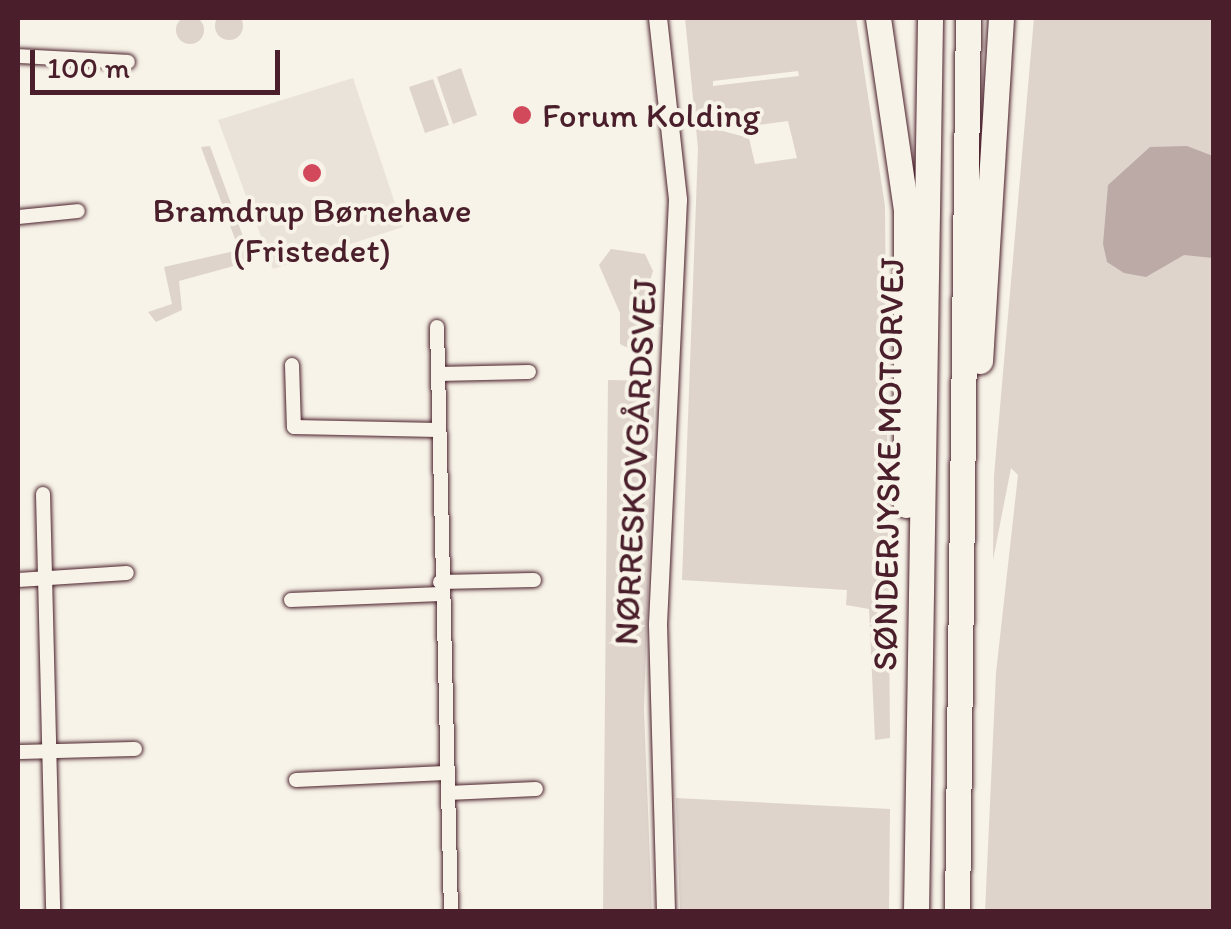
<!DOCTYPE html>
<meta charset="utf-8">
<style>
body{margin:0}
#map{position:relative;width:1231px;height:929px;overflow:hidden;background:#f7f3e8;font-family:Itim,sans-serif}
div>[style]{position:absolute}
.built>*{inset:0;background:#eae3da}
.green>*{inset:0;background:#ded4cc}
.round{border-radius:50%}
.water>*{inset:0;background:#bcaaa7}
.roads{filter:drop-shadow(0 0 2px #4a1f2b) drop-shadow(0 0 2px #4a1f2b)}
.minor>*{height:14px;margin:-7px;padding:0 7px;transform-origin:7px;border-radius:7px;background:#f7f3e8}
.tertiary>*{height:18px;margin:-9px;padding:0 9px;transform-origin:9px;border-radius:9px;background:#f7f3e8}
.motorway>*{height:25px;margin:-12.5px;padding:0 12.5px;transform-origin:12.5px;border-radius:12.5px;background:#f7f3e8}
.dots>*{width:28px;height:28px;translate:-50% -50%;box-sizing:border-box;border:5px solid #f7f3e8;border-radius:50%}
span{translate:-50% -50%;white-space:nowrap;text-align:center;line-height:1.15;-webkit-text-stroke:8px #f7f3e8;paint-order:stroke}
.poi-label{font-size:35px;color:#4a1f2b}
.left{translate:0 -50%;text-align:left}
.street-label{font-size:35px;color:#4a1f2b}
.frame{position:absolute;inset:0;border:20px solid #4a1f2b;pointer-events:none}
.scale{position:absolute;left:30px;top:50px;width:250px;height:45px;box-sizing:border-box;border:5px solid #4a1f2b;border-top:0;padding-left:12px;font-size:30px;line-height:35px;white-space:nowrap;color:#4a1f2b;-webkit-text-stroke:8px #f7f3e8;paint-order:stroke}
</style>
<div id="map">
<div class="built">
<i style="clip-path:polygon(353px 78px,403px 227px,273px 269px,218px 120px)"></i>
</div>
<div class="green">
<i class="round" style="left:215px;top:12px;width:28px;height:28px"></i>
<i class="round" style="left:176px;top:16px;width:28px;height:28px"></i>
<i style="clip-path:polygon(evenodd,685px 18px,856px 18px,885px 206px,890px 738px,875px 740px,869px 609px,846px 605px,847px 590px,682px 580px,698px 148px,685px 18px,798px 71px,799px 76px,713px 86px,713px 81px,798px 71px,685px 18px,788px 121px,797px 158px,755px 164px,749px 138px,719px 130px,788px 121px)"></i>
<i style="clip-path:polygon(1034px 18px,1213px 18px,1213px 911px,985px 912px,996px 673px,1018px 475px,1011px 468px,993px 560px,994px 476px)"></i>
<i style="clip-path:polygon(461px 68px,477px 115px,453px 124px,437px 77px)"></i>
<i style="clip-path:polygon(433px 79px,449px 125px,425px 133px,409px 87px)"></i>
<i style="clip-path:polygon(210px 146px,252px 261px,179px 281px,182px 310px,156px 322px,148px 312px,172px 304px,164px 267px,239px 250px,201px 147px)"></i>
<i style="clip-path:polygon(611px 249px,645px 254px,653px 271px,644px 301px,651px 337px,638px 353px,620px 344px,620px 313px,599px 265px)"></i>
<i style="clip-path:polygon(608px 380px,655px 381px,644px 709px,652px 911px,603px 911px)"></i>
<i style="clip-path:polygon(676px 798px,890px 809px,889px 911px,680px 911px)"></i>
</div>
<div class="water">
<i style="clip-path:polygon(1187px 146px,1213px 156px,1213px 258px,1184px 255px,1146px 277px,1124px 273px,1107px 262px,1103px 244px,1108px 185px,1150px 147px)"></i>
</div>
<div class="roads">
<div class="minor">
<i style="left:18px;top:56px;width:110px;rotate:3.1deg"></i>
<i style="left:18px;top:217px;width:60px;rotate:-5.7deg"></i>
<i style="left:437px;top:327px;width:585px;rotate:88.63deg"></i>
<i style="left:292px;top:365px;width:62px;rotate:88.2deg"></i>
<i style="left:294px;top:427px;width:144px;rotate:1.2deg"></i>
<i style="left:438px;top:374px;width:91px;rotate:-1.3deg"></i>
<i style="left:43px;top:494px;width:418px;rotate:88.6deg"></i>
<i style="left:18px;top:580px;width:109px;rotate:-3.7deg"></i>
<i style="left:440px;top:582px;width:94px;rotate:-1.2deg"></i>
<i style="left:291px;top:600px;width:150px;rotate:-2.3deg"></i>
<i style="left:18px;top:752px;width:117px;rotate:-1.5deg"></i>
<i style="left:296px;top:780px;width:149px;rotate:-2.7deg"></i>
<i style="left:448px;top:793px;width:88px;rotate:-2.6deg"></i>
</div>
<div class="tertiary">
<i style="left:658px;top:18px;width:183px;rotate:83.7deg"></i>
<i style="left:678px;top:200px;width:425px;rotate:92.7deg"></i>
<i style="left:658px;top:625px;width:287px;rotate:88.4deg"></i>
</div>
<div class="motorway">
<i style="left:878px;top:18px;width:193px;rotate:81.7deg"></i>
<i style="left:906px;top:209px;width:296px;rotate:90deg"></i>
<i style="left:980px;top:361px;width:344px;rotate:-86.5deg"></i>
<i style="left:916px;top:912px;width:894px;rotate:-89.1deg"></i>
<i style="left:957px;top:912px;width:894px;rotate:-89.3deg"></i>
</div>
</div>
<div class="dots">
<i style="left:522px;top:115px;background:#d1495b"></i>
<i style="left:312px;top:173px;background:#d1495b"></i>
</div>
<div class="poi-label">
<span class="left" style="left:542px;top:115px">Forum Kolding</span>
<span style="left:312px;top:230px">Bramdrup Børnehave<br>(Fristedet)</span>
</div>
<div class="street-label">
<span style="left:635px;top:462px;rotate:-87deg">NØRRESKOVGÅRDSVEJ</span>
<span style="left:888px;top:464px;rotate:-89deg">SØNDERJYSKE MOTORVEJ</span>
</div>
<div class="frame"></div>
<div class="scale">100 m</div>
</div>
